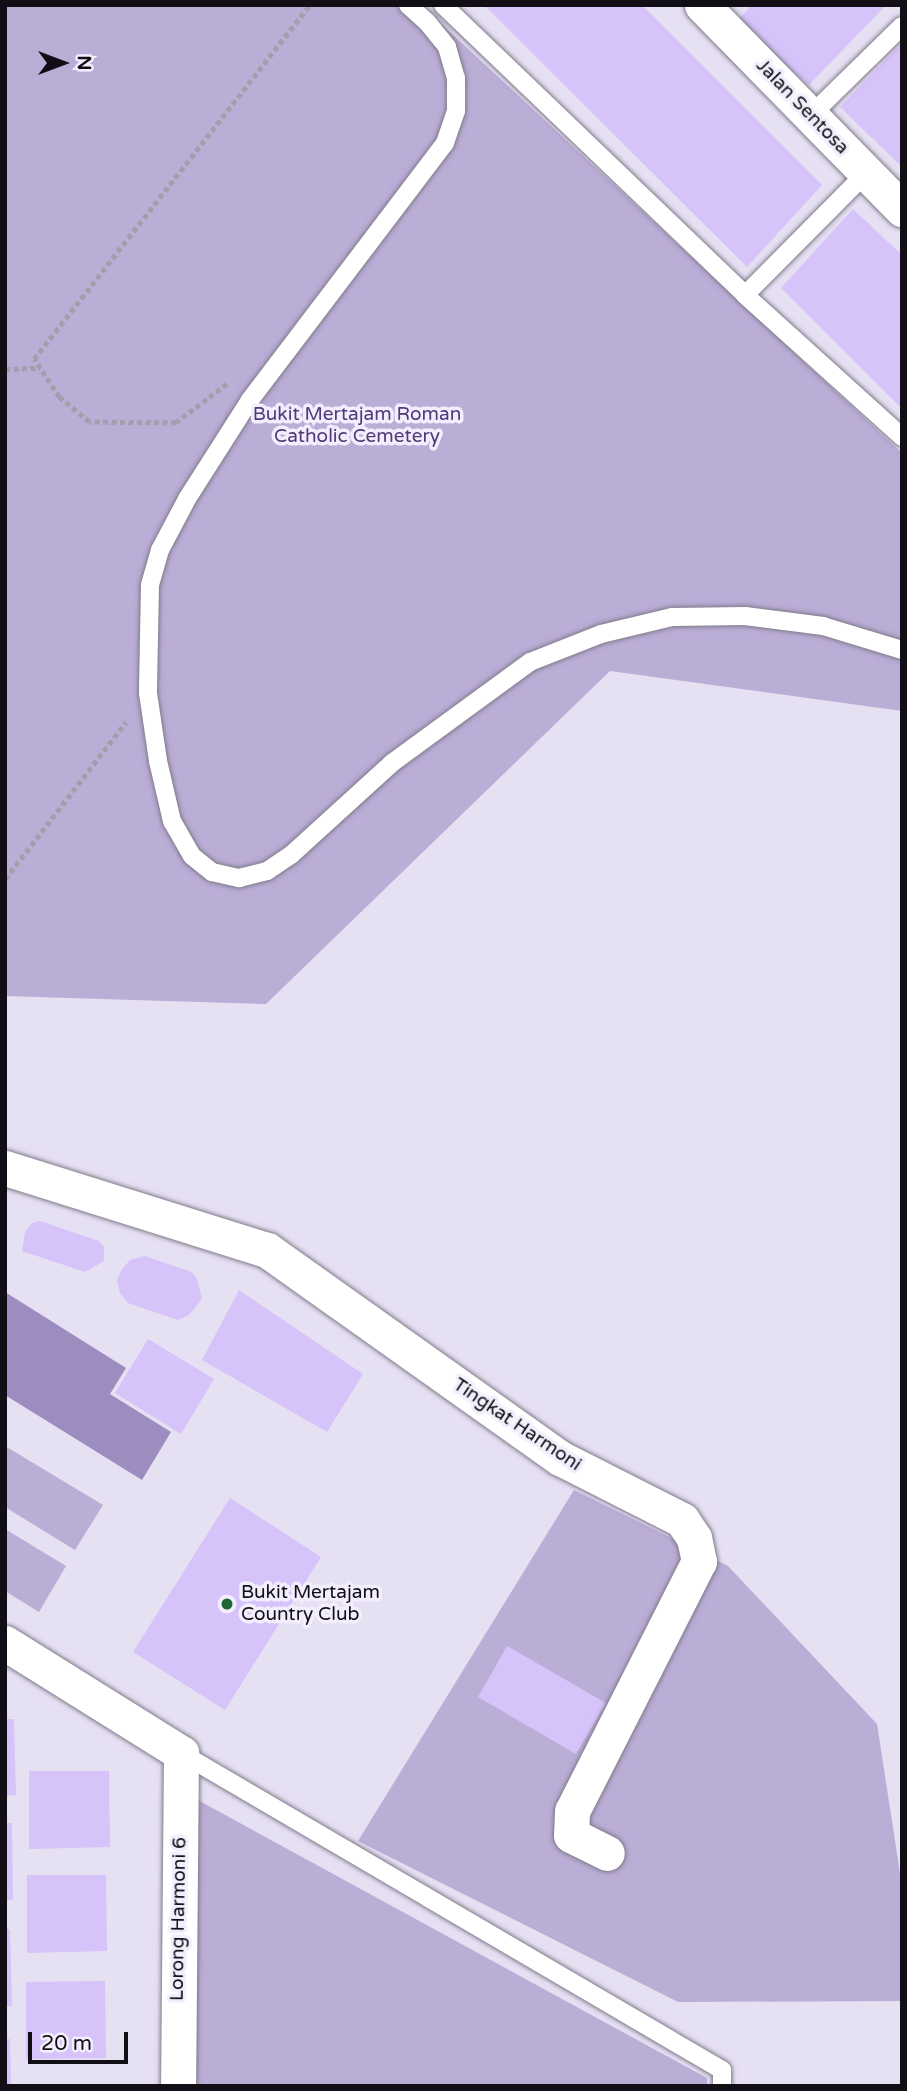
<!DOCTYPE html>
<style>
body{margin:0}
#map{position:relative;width:907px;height:2091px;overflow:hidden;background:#e6e0f3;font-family:"Varela Round",sans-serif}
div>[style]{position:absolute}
.green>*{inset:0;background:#baadd6}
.water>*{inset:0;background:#9d8cbf}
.building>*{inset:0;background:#d5c3f9}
.path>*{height:4.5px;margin-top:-2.25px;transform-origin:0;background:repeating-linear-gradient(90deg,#a29eac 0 5px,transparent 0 8.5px)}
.roads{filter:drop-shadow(0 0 2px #807b8b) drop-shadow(0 0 2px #807b8b)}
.service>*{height:18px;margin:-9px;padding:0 9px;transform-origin:9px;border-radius:9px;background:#fff}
.minor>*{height:35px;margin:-17.5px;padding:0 17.5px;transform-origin:17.5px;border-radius:17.5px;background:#fff}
.dots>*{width:19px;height:19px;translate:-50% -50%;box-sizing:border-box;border:4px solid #f3eefd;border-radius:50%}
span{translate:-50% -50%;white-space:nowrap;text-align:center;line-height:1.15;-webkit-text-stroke:7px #f3eefd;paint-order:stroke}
.street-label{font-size:19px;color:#110f15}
.park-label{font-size:19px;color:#523979}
.poi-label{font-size:19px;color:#110f15}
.left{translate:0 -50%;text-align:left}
.frame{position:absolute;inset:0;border:7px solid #110f15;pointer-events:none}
.north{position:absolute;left:28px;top:28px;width:70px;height:70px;-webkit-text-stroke:5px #f3eefd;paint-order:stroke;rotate:90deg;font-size:19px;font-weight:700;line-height:28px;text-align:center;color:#110f15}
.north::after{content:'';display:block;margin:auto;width:24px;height:32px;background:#110f15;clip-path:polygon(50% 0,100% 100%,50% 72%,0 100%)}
.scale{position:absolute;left:28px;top:2032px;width:100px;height:32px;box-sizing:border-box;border:4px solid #110f15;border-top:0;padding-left:9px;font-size:21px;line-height:24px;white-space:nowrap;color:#110f15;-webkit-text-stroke:5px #f3eefd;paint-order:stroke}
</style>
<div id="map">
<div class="green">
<i style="clip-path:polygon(5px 5px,421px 5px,902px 453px,902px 711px,610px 671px,266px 1004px,5px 996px)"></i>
<i style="clip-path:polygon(5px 1446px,103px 1505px,75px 1550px,5px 1507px)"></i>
<i style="clip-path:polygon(574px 1490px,728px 1566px,877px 1724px,902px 1886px,902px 2001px,678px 2002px,358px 1841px)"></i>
<i style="clip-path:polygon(5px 1529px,66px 1566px,39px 1612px,5px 1591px)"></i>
<i style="clip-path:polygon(194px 1798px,707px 2078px,707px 2086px,194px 2086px)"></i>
</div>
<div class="water">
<i style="clip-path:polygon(5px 1292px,126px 1368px,110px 1394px,171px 1432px,142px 1480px,5px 1395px)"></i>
</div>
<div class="building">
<i style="clip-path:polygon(484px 5px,642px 5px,822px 185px,747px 267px)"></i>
<i style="clip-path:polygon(752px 5px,886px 5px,809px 85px,734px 24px)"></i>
<i style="clip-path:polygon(902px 43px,902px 167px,840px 107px)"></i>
<i style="clip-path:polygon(853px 209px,902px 255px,902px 409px,781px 288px)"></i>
<i style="clip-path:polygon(40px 1221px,99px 1241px,104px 1247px,104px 1261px,85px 1272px,22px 1251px,25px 1232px,32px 1223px)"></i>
<i style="clip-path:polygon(145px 1256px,192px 1272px,197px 1279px,202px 1299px,189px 1315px,178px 1320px,128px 1303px,120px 1293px,117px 1280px,122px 1269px,130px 1260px)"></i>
<i style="clip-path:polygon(239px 1290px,363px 1374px,327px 1432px,202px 1360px)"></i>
<i style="clip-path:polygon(148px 1339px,214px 1379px,181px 1434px,115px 1393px)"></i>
<i style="clip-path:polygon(230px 1498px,321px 1557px,225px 1710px,133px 1652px)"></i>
<i style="clip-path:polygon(507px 1646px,606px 1703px,576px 1754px,478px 1697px)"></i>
<i style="clip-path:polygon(5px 1719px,14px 1719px,16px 1795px,5px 1796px)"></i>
<i style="clip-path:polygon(29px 1771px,109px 1771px,110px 1847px,29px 1849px)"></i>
<i style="clip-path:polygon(5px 1823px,12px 1823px,13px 1900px,5px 1900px)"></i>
<i style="clip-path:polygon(27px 1875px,106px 1875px,107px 1951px,27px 1953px)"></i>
<i style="clip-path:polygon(5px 1929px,10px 1929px,12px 2006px,5px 2006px)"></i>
<i style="clip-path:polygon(105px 1981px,106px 2058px,26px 2059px,26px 1982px)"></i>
<i style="clip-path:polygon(5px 2039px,10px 2039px,11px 2086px,5px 2086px)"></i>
</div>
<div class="path">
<i style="left:5px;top:369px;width:35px;rotate:-2deg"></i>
<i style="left:227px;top:384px;width:64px;rotate:142.6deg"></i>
<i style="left:176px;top:423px;width:87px;rotate:-179.3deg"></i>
<i style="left:89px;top:422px;width:39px;rotate:-140deg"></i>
<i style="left:59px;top:397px;width:45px;rotate:-123.3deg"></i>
<i style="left:34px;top:359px;width:449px;rotate:-52.1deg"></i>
<i style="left:5px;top:879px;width:198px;rotate:-52.4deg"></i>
</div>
<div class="roads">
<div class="service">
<i style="left:408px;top:5px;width:25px;rotate:42deg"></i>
<i style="left:427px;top:22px;width:32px;rotate:51deg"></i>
<i style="left:447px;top:47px;width:32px;rotate:74deg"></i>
<i style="left:456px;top:78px;width:33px;rotate:90deg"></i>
<i style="left:456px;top:111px;width:34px;rotate:109deg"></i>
<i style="left:445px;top:143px;width:323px;rotate:127.2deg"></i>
<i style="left:250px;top:400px;width:117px;rotate:122.5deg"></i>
<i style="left:187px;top:499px;width:58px;rotate:117.9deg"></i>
<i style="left:160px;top:550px;width:36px;rotate:106deg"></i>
<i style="left:150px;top:585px;width:108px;rotate:91.1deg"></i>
<i style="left:148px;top:693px;width:69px;rotate:81.6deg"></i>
<i style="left:158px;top:761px;width:62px;rotate:76.9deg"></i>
<i style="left:172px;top:821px;width:40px;rotate:60.3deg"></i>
<i style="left:192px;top:856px;width:26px;rotate:39deg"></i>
<i style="left:212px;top:872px;width:28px;rotate:13deg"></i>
<i style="left:239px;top:878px;width:29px;rotate:-14deg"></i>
<i style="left:267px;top:871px;width:30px;rotate:-34deg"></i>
<i style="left:292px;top:854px;width:135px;rotate:-42.3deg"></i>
<i style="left:392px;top:763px;width:171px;rotate:-36.2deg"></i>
<i style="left:530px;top:662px;width:76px;rotate:-21.5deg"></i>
<i style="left:601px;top:634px;width:73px;rotate:-13.5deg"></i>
<i style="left:672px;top:617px;width:73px;rotate:-0.8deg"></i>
<i style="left:745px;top:616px;width:79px;rotate:7.3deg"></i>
<i style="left:823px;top:626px;width:83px;rotate:16.9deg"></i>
<i style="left:443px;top:5px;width:419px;rotate:43.8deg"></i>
<i style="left:745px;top:295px;width:212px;rotate:42.1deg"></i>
<i style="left:810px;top:116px;width:129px;rotate:-44.4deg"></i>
<i style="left:745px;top:295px;width:172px;rotate:-45.2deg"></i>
<i style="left:181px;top:1753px;width:627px;rotate:30.37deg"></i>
<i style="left:722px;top:2070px;width:16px;rotate:90deg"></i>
</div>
<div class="minor">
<i style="left:702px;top:5px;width:286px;rotate:45.6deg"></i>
<i style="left:5px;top:1168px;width:275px;rotate:17.4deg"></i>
<i style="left:267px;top:1250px;width:359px;rotate:35.4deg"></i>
<i style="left:560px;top:1458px;width:137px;rotate:26.9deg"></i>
<i style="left:682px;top:1520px;width:22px;rotate:56deg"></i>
<i style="left:694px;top:1538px;width:24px;rotate:78deg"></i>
<i style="left:699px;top:1561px;width:280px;rotate:116.9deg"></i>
<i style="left:572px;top:1811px;width:24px;rotate:92deg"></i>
<i style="left:571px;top:1835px;width:40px;rotate:26.6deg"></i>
<i style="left:5px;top:1643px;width:208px;rotate:32deg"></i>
<i style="left:181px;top:1753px;width:333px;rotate:90.5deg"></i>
</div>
</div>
<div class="dots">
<i style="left:227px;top:1604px;background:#1d6634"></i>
</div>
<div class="street-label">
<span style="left:802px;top:107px;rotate:46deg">Jalan Sentosa</span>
<span style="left:517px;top:1425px;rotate:34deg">Tingkat Harmoni</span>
<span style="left:179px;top:1919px;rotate:-89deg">Lorong Harmoni 6</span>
</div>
<div class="park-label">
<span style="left:357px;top:426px">Bukit Mertajam Roman<br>Catholic Cemetery</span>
</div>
<div class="poi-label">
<span class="left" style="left:241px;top:1604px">Bukit Mertajam<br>Country Club</span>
</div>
<div class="frame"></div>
<div class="north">N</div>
<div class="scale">20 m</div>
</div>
